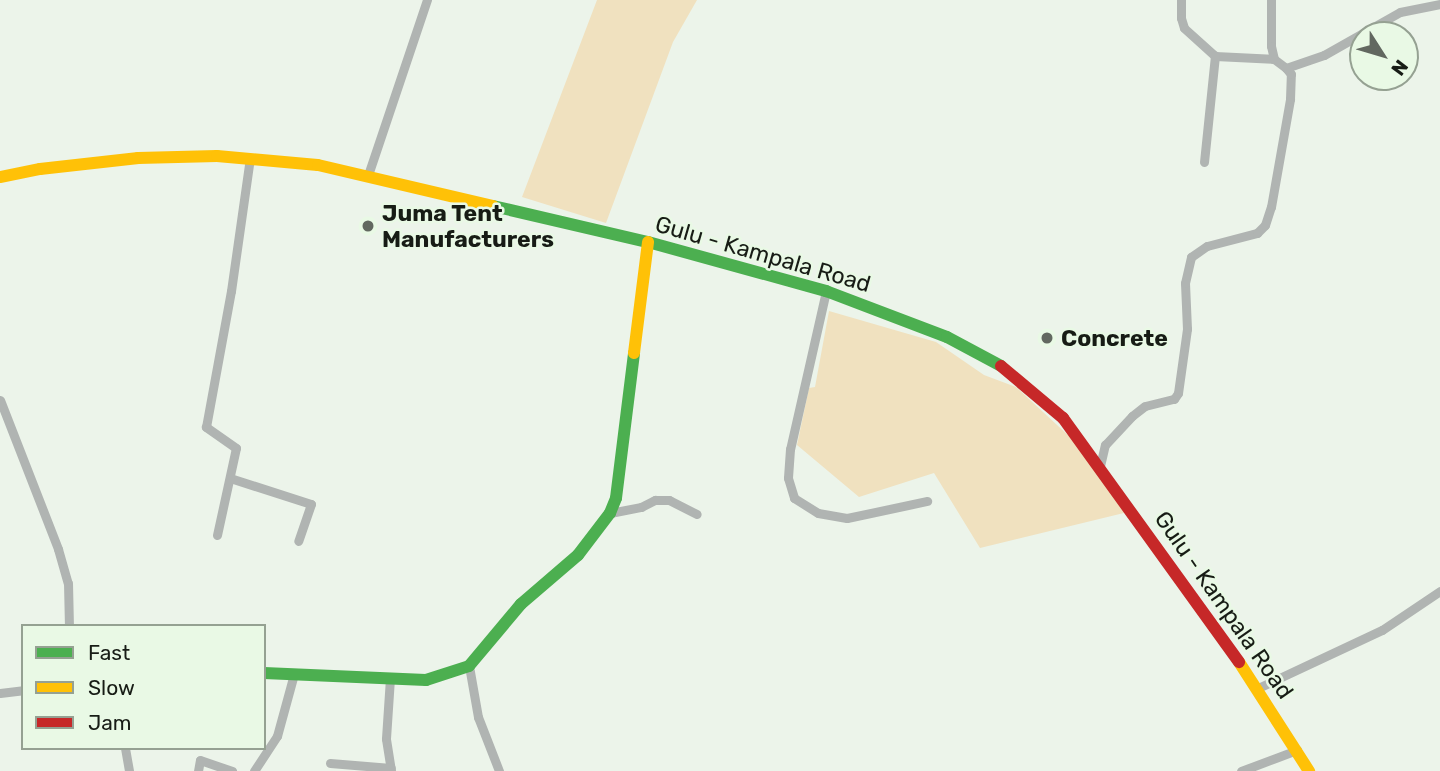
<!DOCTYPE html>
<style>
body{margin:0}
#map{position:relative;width:1440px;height:771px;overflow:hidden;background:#ecf4ea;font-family:Rubik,sans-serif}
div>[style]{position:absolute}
.green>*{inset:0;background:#f0e1bf}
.street>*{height:9px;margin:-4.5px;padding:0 4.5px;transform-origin:4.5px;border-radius:4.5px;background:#b0b4b2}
.fast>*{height:12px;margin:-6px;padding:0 6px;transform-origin:6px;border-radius:6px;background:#4caf50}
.slow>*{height:12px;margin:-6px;padding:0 6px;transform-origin:6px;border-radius:6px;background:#ffc107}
.jam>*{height:12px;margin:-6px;padding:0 6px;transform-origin:6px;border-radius:6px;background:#c62828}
.dots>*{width:19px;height:19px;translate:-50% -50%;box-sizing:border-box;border:4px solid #e9f9e5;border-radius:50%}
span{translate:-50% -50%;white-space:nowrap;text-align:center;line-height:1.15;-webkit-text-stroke:5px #e9f9e5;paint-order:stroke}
.poi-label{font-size:23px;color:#171c15;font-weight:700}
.left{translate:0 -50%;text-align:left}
.street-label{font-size:23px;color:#171c15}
.legend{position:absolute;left:21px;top:624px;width:245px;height:126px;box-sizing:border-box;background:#e9f9e5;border:2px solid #95a192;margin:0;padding:9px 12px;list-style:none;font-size:21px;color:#171c15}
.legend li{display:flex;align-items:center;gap:14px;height:35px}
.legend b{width:35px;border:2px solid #95a192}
.north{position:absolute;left:1349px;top:21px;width:70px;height:70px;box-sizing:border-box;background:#e9f9e5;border:2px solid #95a192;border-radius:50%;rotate:127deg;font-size:19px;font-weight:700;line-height:28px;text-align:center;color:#171c15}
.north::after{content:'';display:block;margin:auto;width:24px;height:32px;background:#626860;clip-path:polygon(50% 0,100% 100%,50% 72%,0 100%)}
</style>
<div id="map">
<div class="green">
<i style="clip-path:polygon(597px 0,697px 0,673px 42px,606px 223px,522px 197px)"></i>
<i style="clip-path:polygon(829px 311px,936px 342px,984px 375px,1016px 387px,1070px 437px,1128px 512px,980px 548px,934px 473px,859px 497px,797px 445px,809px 388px,815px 387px)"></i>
</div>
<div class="street">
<i style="left:1181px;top:0;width:18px;rotate:90deg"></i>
<i style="left:1181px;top:18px;width:10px;rotate:73deg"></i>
<i style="left:1184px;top:28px;width:42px;rotate:42.1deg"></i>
<i style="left:1215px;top:56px;width:59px;rotate:2.9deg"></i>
<i style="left:1271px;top:0;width:46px;rotate:90deg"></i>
<i style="left:1271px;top:46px;width:13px;rotate:77deg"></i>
<i style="left:1274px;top:59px;width:15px;rotate:37deg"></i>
<i style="left:1286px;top:68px;width:40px;rotate:-18.9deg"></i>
<i style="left:1324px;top:55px;width:87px;rotate:-29.5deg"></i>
<i style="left:1400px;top:12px;width:41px;rotate:-11.3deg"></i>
<i style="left:1204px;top:162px;width:107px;rotate:-84.1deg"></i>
<i style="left:368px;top:175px;width:185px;rotate:-71.4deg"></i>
<i style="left:826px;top:291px;width:162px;rotate:102.8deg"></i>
<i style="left:790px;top:449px;width:29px;rotate:94deg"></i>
<i style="left:788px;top:478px;width:21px;rotate:73deg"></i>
<i style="left:794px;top:498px;width:28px;rotate:32deg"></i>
<i style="left:818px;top:513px;width:29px;rotate:10deg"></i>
<i style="left:847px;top:518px;width:82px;rotate:-12deg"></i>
<i style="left:0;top:400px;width:160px;rotate:68.7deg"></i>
<i style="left:58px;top:549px;width:35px;rotate:74deg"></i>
<i style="left:68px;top:583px;width:43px;rotate:88.7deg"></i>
<i style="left:1100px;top:466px;width:22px;rotate:-77deg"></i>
<i style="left:1105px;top:445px;width:40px;rotate:-47deg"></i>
<i style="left:1132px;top:416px;width:16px;rotate:-38deg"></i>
<i style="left:1145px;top:406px;width:30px;rotate:-14deg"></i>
<i style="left:1174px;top:399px;width:7px;rotate:-56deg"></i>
<i style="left:1178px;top:393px;width:65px;rotate:-82deg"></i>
<i style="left:1187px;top:329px;width:46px;rotate:-92.5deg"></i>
<i style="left:1185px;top:283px;width:27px;rotate:-77deg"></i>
<i style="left:1191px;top:257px;width:19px;rotate:-35deg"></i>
<i style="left:1207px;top:246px;width:52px;rotate:-14.6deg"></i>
<i style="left:1257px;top:233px;width:11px;rotate:-45deg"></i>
<i style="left:1265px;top:225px;width:19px;rotate:-72deg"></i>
<i style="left:1271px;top:207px;width:110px;rotate:-80deg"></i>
<i style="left:1290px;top:99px;width:25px;rotate:-88deg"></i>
<i style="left:1291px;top:74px;width:8px;rotate:-130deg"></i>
<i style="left:230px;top:478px;width:85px;rotate:17.8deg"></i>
<i style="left:311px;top:504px;width:39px;rotate:109deg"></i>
<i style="left:610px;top:513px;width:32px;rotate:-11deg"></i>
<i style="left:641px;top:507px;width:16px;rotate:-27deg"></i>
<i style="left:655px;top:500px;width:14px"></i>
<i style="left:669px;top:500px;width:31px;rotate:27deg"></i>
<i style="left:217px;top:535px;width:89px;rotate:-77.7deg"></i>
<i style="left:236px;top:448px;width:37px;rotate:-145deg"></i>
<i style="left:206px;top:427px;width:138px;rotate:-79.6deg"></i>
<i style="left:231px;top:291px;width:134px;rotate:-81.9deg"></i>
<i style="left:469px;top:666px;width:52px;rotate:80deg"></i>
<i style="left:478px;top:717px;width:58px;rotate:68.7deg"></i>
<i style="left:390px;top:678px;width:61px;rotate:93.8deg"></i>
<i style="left:386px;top:739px;width:32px;rotate:81deg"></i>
<i style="left:1258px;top:688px;width:137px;rotate:-25.1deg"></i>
<i style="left:1382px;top:630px;width:70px;rotate:-33.9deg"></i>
<i style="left:0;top:693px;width:23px;rotate:-7deg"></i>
<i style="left:125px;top:748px;width:23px;rotate:80deg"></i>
<i style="left:330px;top:763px;width:61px;rotate:4.7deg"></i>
<i style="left:198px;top:771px;width:11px;rotate:-80deg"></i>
<i style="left:200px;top:760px;width:34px;rotate:19deg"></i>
<i style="left:254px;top:771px;width:42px;rotate:-56.7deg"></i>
<i style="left:277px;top:736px;width:64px;rotate:-74.7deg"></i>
<i style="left:1241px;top:771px;width:60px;rotate:-20.6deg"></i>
</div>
<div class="fast">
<i style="left:493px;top:206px;width:159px;rotate:13.1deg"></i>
<i style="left:648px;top:242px;width:185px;rotate:15.4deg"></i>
<i style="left:826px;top:291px;width:129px;rotate:20.8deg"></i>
<i style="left:947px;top:337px;width:61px;rotate:28.2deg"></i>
<i style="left:264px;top:673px;width:162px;rotate:2.5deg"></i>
<i style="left:426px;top:680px;width:45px;rotate:-18deg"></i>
<i style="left:469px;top:666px;width:81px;rotate:-50deg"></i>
<i style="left:521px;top:604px;width:75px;rotate:-40.7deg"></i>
<i style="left:578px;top:555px;width:53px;rotate:-52.7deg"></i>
<i style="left:610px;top:513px;width:16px;rotate:-68deg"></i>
<i style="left:616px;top:498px;width:146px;rotate:-82.9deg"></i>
</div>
<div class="slow">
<i style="left:0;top:177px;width:41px;rotate:-11.3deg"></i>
<i style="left:40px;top:169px;width:99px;rotate:-6.4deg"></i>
<i style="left:138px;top:158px;width:79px;rotate:-1.5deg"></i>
<i style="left:217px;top:156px;width:101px;rotate:5.1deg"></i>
<i style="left:318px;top:165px;width:180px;rotate:13.2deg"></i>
<i style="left:634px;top:353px;width:112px;rotate:-82.8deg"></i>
<i style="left:1239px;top:662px;width:130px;rotate:57.3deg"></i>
</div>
<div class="jam">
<i style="left:1001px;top:366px;width:81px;rotate:40deg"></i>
<i style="left:1063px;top:418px;width:301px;rotate:54.2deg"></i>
</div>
<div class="dots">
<i style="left:368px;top:226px;background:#626860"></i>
<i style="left:1047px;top:338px;background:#626860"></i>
</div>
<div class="poi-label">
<span class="left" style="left:382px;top:226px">Juma Tent<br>Manufacturers</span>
<span class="left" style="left:1061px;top:338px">Concrete</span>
</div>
<div class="street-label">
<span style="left:763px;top:254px;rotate:16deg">Gulu - Kampala Road</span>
<span style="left:1224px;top:605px;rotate:55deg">Gulu - Kampala Road</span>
</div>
<ul class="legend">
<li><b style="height:9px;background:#4caf50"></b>Fast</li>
<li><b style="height:9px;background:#ffc107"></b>Slow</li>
<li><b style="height:9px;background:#c62828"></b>Jam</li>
</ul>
<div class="north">N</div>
</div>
